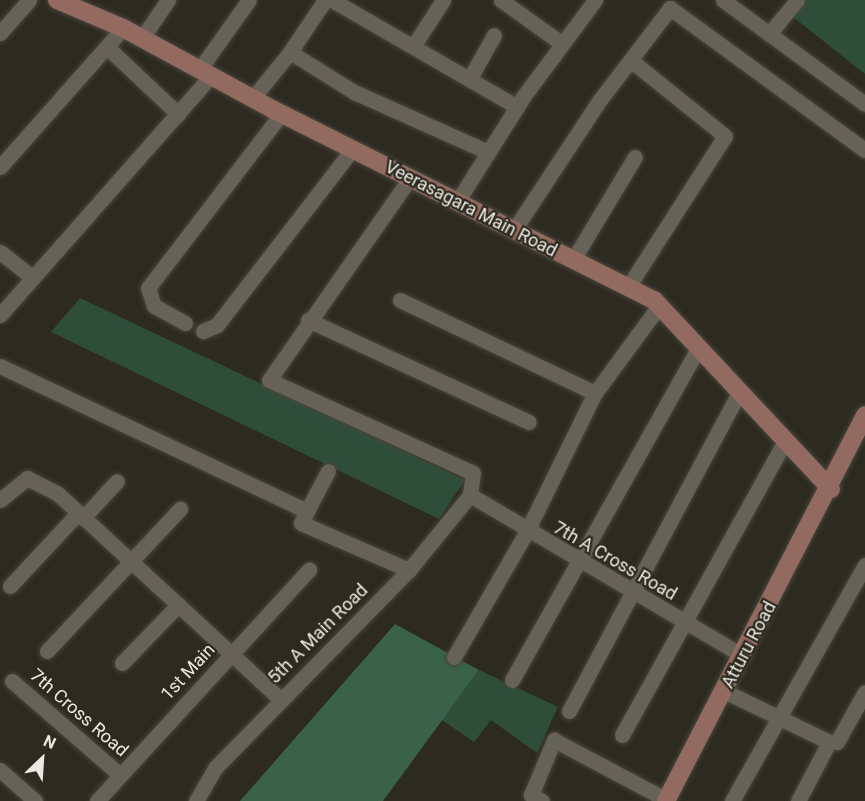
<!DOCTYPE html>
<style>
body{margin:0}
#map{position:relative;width:865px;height:801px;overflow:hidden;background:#2d2a20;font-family:Roboto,sans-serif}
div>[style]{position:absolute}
.green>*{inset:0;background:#2e4e3a}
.forest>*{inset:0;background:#3a6149}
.roads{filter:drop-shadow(0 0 2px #48463d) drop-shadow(0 0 2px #48463d)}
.street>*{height:15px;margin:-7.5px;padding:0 7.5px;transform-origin:7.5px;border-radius:7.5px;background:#666257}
.secondary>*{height:18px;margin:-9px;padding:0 9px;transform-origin:9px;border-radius:9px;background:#926a5f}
span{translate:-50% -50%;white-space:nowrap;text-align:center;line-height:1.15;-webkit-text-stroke:4.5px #2d2a20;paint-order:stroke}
.street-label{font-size:18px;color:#eae8e1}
.north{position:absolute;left:12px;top:729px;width:60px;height:60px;-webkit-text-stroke:4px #2d2a20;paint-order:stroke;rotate:25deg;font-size:16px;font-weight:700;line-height:24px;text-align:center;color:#eae8e1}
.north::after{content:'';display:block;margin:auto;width:21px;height:27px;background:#eae8e1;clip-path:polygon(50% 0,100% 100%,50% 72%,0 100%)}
</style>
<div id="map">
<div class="green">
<i style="clip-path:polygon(806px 0,865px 0,865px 74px,793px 17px)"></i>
<i style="clip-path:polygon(80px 298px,465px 480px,439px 519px,51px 332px)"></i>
<i style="clip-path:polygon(479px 670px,558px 707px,537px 753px,491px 720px,474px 742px,442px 720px)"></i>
</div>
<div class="forest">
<i style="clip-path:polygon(395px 624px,479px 670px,383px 801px,240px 801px)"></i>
</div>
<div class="roads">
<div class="street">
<i style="left:332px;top:0;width:214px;rotate:30deg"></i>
<i style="left:501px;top:0;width:74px;rotate:35.6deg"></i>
<i style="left:723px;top:0;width:176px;rotate:36.2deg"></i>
<i style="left:0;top:33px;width:44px;rotate:-48.7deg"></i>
<i style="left:769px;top:34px;width:44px;rotate:-50.5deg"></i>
<i style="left:142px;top:38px;width:46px;rotate:-55.6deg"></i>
<i style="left:414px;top:45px;width:54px;rotate:-57.2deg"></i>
<i style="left:107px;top:47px;width:98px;rotate:43.3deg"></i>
<i style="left:290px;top:52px;width:63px;rotate:-56.1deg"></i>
<i style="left:199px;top:70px;width:86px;rotate:-54.5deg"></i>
<i style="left:470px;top:78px;width:49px;rotate:-60.8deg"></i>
<i style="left:252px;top:99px;width:60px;rotate:-51deg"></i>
<i style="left:290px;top:52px;width:75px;rotate:32deg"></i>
<i style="left:354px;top:92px;width:147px;rotate:24.1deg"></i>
<i style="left:0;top:167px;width:186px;rotate:-48.5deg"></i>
<i style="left:410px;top:178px;width:246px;rotate:124.9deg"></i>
<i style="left:269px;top:380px;width:224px;rotate:24.5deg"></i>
<i style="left:473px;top:473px;width:22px;rotate:98deg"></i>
<i style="left:457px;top:202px;width:124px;rotate:-57.8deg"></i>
<i style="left:523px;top:97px;width:121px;rotate:-53.4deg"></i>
<i style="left:514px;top:230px;width:154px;rotate:-56.6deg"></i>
<i style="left:599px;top:101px;width:117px;rotate:-52.6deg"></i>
<i style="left:670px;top:8px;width:241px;rotate:36.1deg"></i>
<i style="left:0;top:252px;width:42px;rotate:38.2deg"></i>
<i style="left:573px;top:260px;width:120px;rotate:-59deg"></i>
<i style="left:628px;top:287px;width:179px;rotate:-57.3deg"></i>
<i style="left:725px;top:136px;width:118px;rotate:-141.2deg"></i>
<i style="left:400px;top:300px;width:216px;rotate:25.5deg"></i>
<i style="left:0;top:315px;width:319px;rotate:-48.6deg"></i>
<i style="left:308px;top:320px;width:243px;rotate:24.8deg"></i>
<i style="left:185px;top:323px;width:35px;rotate:-151deg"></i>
<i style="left:154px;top:306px;width:19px;rotate:-108deg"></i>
<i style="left:148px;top:288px;width:219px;rotate:-52.6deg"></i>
<i style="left:203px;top:331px;width:15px;rotate:-23deg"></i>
<i style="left:217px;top:325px;width:221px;rotate:-52.4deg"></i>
<i style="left:0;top:366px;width:340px;rotate:25.3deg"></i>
<i style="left:307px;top:511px;width:13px;rotate:117deg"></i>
<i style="left:301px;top:523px;width:118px;rotate:23.5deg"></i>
<i style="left:470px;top:495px;width:317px;rotate:30.5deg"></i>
<i style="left:0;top:500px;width:35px;rotate:-39deg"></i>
<i style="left:27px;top:478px;width:34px;rotate:27deg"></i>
<i style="left:57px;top:493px;width:304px;rotate:42.7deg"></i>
<i style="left:307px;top:511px;width:45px;rotate:-62.3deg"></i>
<i style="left:83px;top:518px;width:50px;rotate:-47.4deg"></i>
<i style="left:10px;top:586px;width:100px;rotate:-47deg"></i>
<i style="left:47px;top:651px;width:195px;rotate:-46.9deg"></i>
<i style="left:454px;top:657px;width:143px;rotate:-59.9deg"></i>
<i style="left:526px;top:533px;width:156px;rotate:-63.8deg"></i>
<i style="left:595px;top:393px;width:108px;rotate:-53.7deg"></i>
<i style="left:122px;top:663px;width:81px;rotate:-46deg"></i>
<i style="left:512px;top:680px;width:377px;rotate:-60.7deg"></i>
<i style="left:12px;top:681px;width:143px;rotate:41deg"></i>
<i style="left:724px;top:691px;width:117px;rotate:25.9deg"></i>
<i style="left:829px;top:742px;width:8px"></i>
<i style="left:837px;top:742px;width:57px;rotate:-60.8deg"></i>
<i style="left:569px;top:711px;width:359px;rotate:-61.9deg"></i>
<i style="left:622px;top:735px;width:334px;rotate:-61deg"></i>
<i style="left:0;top:770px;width:47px;rotate:41.5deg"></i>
<i style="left:97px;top:801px;width:314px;rotate:-47.5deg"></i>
<i style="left:196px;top:801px;width:39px;rotate:-60deg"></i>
<i style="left:216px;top:767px;width:276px;rotate:-45.6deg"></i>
<i style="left:409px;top:570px;width:97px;rotate:-50.9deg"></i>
<i style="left:542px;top:801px;width:13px;rotate:-151deg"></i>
<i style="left:531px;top:795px;width:60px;rotate:-67.3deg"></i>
<i style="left:554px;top:740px;width:128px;rotate:28deg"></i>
<i style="left:732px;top:801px;width:271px;rotate:-60.6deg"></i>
<i style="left:798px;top:801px;width:67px;rotate:-62.3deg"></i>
</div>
<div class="secondary">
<i style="left:57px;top:0;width:72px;rotate:23deg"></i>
<i style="left:123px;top:28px;width:172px;rotate:28.5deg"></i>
<i style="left:274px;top:110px;width:425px;rotate:26.6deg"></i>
<i style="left:654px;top:300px;width:259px;rotate:46.9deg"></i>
<i style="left:666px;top:801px;width:434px;rotate:-62.7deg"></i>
</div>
</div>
<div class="street-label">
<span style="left:471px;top:209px;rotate:27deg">Veerasagara Main Road</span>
<span style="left:615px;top:561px;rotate:30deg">7th A Cross Road</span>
<span style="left:318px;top:634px;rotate:-45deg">5th A Main Road</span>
<span style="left:749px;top:645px;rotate:-62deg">Atturu Road</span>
<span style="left:188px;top:672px;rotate:-47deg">1st Main</span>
<span style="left:79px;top:713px;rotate:41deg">7th Cross Road</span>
</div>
<div class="north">N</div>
</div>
